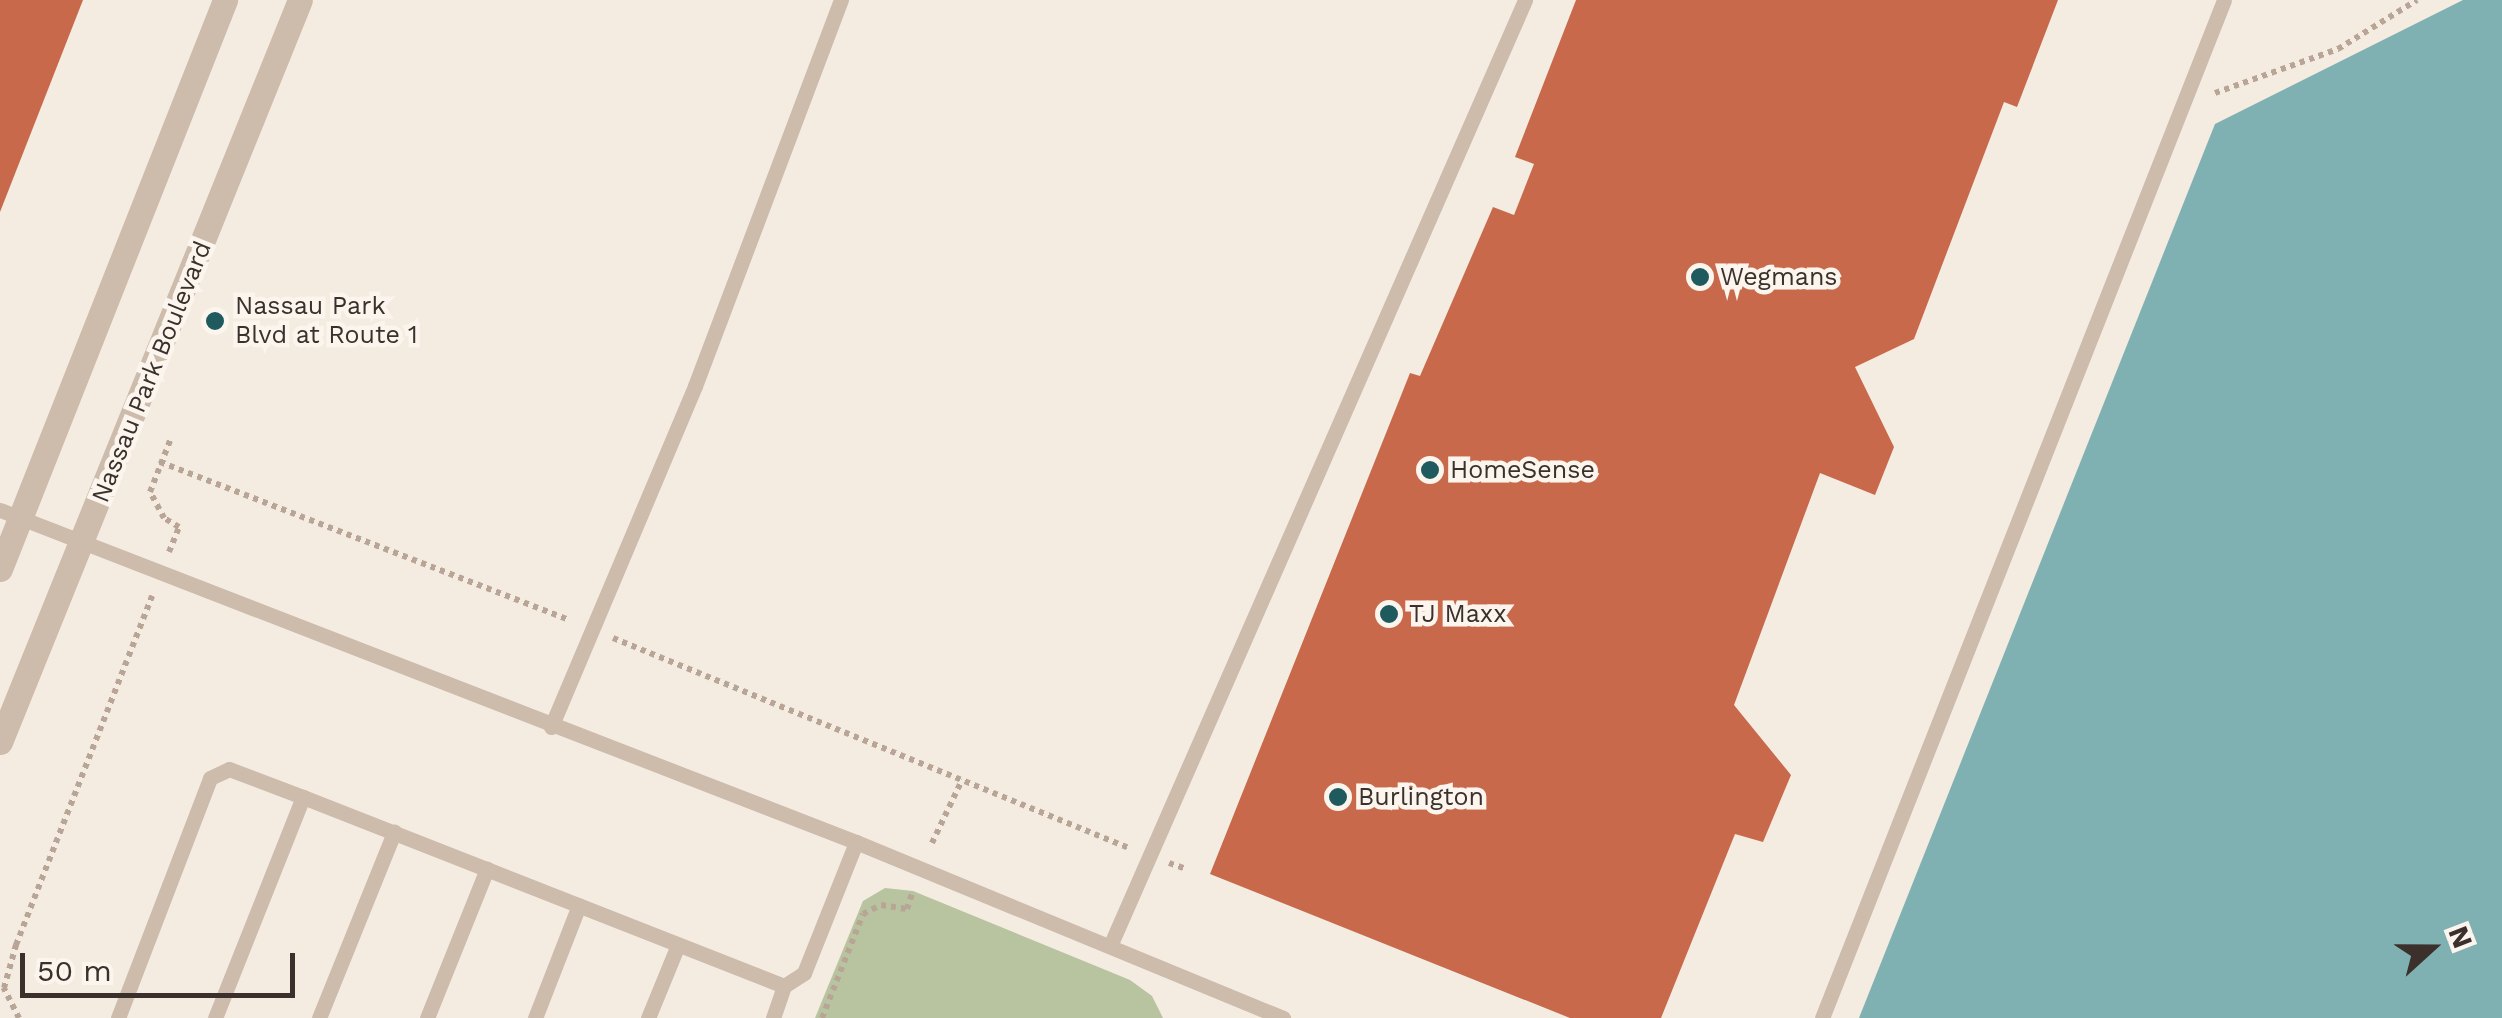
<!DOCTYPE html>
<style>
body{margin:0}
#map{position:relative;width:2502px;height:1018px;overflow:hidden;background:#f4ebe1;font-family:"Work Sans",sans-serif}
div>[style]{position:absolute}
.green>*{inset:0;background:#b8c4a0}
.water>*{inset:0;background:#7fb0b2}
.building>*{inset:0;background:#c8694b}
.path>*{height:6px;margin-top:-3px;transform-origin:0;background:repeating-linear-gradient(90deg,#b9a596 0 5px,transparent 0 10px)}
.service>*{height:15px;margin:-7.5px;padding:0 7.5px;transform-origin:7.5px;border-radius:7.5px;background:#cdbbac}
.tertiary>*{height:25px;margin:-12.5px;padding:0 12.5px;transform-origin:12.5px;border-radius:12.5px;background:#cdbbac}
.dots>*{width:28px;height:28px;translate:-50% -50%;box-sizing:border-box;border:5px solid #fbf5ee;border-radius:50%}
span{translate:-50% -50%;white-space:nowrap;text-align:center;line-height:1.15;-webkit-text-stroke:9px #fbf5ee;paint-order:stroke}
.poi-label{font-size:25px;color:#3b302b}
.left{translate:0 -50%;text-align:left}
.street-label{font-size:25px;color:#3b302b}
.north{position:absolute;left:2382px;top:898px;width:100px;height:100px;-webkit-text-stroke:8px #fbf5ee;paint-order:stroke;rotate:69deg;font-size:28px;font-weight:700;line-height:40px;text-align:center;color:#3b302b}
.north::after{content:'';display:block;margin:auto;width:35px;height:45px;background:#3b302b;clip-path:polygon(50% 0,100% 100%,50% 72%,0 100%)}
.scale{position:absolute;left:20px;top:953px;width:275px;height:45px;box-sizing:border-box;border:5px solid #3b302b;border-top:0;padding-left:12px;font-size:30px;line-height:35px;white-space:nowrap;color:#3b302b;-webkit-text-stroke:8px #fbf5ee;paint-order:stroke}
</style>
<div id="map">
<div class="green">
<i style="clip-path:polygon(885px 888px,913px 891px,1130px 980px,1152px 996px,1163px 1018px,815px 1018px,863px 901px)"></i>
</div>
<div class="water">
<i style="clip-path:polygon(2463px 0,2502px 0,2502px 1018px,1859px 1018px,2215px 124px)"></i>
</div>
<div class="building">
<i style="clip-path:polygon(0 0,83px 0,0 212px)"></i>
<i style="clip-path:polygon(1576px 0,2058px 0,2017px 107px,2004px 102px,1914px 339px,1855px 367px,1894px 447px,1875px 495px,1820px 473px,1734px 705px,1791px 775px,1763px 842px,1735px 834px,1661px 1018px,1570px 1018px,1210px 874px,1410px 373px,1420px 376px,1493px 207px,1514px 215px,1534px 164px,1515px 157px)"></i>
</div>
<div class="path">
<i style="left:2215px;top:93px;width:131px;rotate:-19.7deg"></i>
<i style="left:2338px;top:49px;width:93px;rotate:-31.8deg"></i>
<i style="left:160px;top:462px;width:438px;rotate:21.1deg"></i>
<i style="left:169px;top:552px;width:27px;rotate:-68deg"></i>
<i style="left:179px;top:527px;width:17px;rotate:-149deg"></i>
<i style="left:164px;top:518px;width:30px;rotate:-118deg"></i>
<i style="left:150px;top:492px;width:58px;rotate:-68.7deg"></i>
<i style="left:613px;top:638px;width:557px;rotate:22.15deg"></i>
<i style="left:932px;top:843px;width:70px;rotate:-64.5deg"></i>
<i style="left:1169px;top:863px;width:18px;rotate:19deg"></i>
<i style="left:19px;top:1018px;width:34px;rotate:-117deg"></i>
<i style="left:4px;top:988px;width:45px;rotate:-74.4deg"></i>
<i style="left:16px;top:945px;width:375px;rotate:-68.7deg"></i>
<i style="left:822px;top:1018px;width:112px;rotate:-68.5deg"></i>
<i style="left:863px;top:914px;width:20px;rotate:-27deg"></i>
<i style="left:881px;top:905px;width:26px;rotate:9deg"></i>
<i style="left:907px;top:909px;width:19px;rotate:-72deg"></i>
</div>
<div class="service">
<i style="left:0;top:510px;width:918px;rotate:21.2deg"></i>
<i style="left:856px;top:842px;width:462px;rotate:22.4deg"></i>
<i style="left:551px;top:727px;width:370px;rotate:-67.1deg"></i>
<i style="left:695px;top:386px;width:413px;rotate:-69.3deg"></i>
<i style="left:1110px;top:946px;width:1033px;rotate:-66.31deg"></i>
<i style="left:118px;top:1018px;width:257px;rotate:-69deg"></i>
<i style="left:210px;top:778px;width:21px;rotate:-25deg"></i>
<i style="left:229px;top:769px;width:79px;rotate:20.7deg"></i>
<i style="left:215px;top:1018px;width:238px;rotate:-68.3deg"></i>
<i style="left:303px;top:797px;width:517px;rotate:21.45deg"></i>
<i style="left:784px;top:986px;width:24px;rotate:-33deg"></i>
<i style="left:804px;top:973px;width:141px;rotate:-68.3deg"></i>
<i style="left:319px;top:1018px;width:201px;rotate:-68deg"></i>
<i style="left:427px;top:1018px;width:161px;rotate:-68.1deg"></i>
<i style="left:535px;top:1018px;width:121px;rotate:-68.7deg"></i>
<i style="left:648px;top:1018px;width:79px;rotate:-67.7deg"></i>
<i style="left:773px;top:1018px;width:34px;rotate:-71deg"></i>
<i style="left:1822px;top:1018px;width:1094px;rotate:-68.45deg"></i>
</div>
<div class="tertiary">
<i style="left:0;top:569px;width:612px;rotate:-68.42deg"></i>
<i style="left:0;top:742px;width:800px;rotate:-67.99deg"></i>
</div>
<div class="dots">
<i style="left:1700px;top:277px;background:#1f5a5e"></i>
<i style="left:215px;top:321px;background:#1f5a5e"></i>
<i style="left:1430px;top:470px;background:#1f5a5e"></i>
<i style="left:1389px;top:614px;background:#1f5a5e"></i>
<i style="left:1338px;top:797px;background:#1f5a5e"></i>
</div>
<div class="poi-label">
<span class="left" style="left:1720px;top:277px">Wegmans</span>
<span class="left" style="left:235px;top:321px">Nassau Park<br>Blvd at Route 1</span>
<span class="left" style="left:1450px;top:470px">HomeSense</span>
<span class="left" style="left:1409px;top:614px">TJ Maxx</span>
<span class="left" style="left:1358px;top:797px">Burlington</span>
</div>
<div class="street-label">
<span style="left:152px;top:372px;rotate:-68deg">Nassau Park Boulevard</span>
</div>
<div class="north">N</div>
<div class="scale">50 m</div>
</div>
